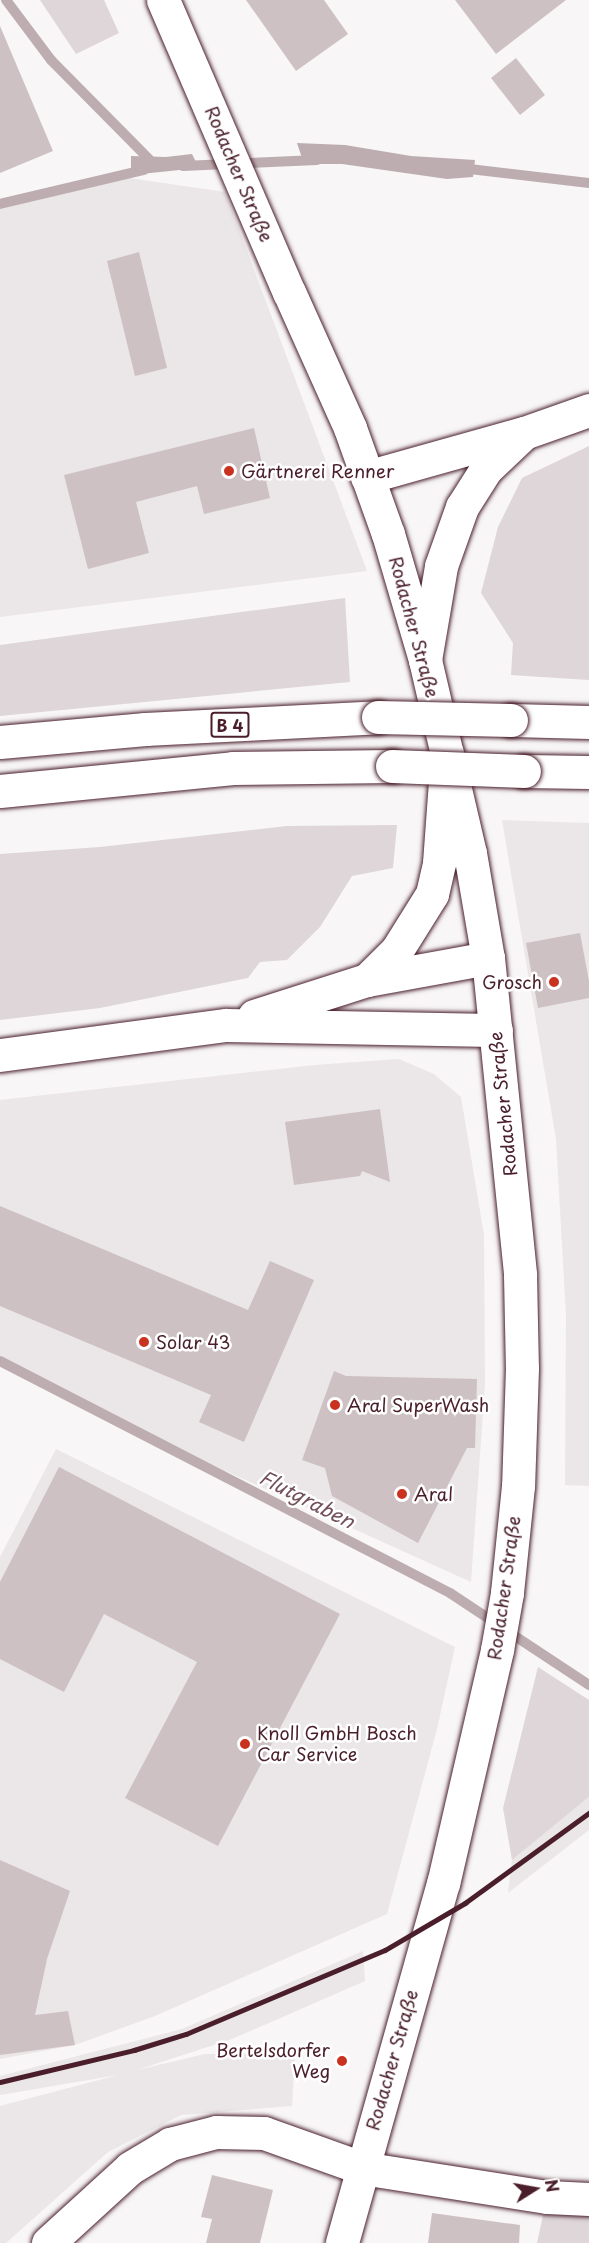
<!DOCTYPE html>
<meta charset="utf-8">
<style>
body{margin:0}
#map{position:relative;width:589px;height:2243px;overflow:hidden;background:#f8f6f7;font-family:"Playpen Sans",sans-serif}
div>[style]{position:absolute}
.built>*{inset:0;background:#ebe6e8}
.green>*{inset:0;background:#ded6d9}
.water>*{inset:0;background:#bdadb0}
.stream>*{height:10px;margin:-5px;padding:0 5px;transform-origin:5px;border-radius:5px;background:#bdadb0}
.building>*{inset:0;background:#cdc1c4}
.roads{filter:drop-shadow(0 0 2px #4a1f2b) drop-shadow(0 0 2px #4a1f2b)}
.minor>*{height:33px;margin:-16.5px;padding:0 16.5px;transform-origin:16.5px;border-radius:16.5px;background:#fff}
.highway>*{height:33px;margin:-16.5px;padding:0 16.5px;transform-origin:16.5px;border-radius:16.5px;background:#fff}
.rail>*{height:4.5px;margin:-2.25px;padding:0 2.25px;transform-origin:2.25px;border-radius:2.25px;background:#4a1f2b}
.bridges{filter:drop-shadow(0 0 2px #4a1f2b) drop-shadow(0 0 2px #4a1f2b)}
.highway-bridge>*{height:33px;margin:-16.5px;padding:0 16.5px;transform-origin:16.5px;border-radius:16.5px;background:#fff}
.dots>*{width:16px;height:16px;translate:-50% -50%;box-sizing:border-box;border:3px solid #fff;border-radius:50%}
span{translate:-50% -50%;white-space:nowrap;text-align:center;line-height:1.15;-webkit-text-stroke:5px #fff;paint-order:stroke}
.shield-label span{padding:2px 4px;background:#fff;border:2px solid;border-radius:4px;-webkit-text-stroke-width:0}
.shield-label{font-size:16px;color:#4a1f2b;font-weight:700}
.street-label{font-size:18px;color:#4a1f2b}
.poi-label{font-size:18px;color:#4a1f2b}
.left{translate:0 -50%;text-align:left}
.right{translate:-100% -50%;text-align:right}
.water-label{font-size:20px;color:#72515a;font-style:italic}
.north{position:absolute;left:505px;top:2159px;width:60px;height:60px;-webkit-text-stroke:4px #fff;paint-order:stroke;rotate:79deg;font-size:16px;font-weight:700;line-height:24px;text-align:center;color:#4a1f2b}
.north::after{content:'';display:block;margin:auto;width:21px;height:27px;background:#4a1f2b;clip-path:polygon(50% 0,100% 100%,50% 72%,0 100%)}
</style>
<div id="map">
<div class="built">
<i style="clip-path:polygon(129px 178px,225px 192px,367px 571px,0 617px,0 208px)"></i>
<i style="clip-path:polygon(502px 820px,589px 823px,589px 1486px,565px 1485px,566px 1316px,556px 1139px)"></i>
<i style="clip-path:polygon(399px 1059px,434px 1074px,461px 1097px,484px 1235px,485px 1384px,471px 1582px,195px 1457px,0 1356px,0 1100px,315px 1065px)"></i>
<i style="clip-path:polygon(56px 1449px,455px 1647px,437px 1729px,387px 1914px,155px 2016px,75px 2045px,0 2059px,0 1557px)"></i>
<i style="clip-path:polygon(589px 1797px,589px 1830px,508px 1893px,512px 1860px)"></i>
<i style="clip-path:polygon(363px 1951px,365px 1981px,232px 2039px,137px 2070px,205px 2054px,295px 2053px,292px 2106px,181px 2115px,108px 2152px,6px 2243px,0 2243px,0 2106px,118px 2075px,0 2095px,0 2076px,182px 2029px)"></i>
</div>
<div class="green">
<i style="clip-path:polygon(40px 0,104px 0,119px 33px,76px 54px)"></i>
<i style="clip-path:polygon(589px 446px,589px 680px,511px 675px,513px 643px,481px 593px,498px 527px,522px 478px)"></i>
<i style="clip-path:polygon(345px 598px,350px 682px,0 716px,0 645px)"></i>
<i style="clip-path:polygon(397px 825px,393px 868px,352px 876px,320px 927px,287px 960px,260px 962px,248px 978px,100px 1008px,0 1020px,0 854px,100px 847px,287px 826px)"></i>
<i style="clip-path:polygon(538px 1667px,589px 1700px,589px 1797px,512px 1860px,503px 1808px)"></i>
<i style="clip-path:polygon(547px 2197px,589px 2198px,589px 2243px,537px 2243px)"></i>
</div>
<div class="water">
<i style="clip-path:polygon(297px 143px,345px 145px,411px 156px,475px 160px,473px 177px,447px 179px,342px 164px,304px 164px)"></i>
<i style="clip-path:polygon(192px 154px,199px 168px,131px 175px,131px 156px,166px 157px)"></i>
</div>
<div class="stream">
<i style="left:6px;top:0;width:75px;rotate:53.1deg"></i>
<i style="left:51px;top:60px;width:149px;rotate:45.3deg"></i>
<i style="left:183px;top:166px;width:134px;rotate:-2.6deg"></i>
<i style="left:461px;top:168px;width:129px;rotate:6.7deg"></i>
<i style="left:0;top:204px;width:148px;rotate:-13.3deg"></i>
<i style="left:0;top:1361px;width:506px;rotate:27.27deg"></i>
<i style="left:450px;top:1593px;width:167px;rotate:33.5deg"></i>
</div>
<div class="building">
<i style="clip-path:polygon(246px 0,324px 0,348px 34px,296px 71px)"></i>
<i style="clip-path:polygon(455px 0,566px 0,496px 54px)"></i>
<i style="clip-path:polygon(0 26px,53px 151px,0 173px)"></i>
<i style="clip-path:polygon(516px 58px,545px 95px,520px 115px,491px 78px)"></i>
<i style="clip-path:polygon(139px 252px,167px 368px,135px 376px,107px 261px)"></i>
<i style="clip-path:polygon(254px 428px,270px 498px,204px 514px,197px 486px,136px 502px,149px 553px,88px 569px,64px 475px)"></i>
<i style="clip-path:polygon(580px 933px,589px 981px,589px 998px,538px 1008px,526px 943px)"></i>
<i style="clip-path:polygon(380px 1109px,390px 1182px,362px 1171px,360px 1176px,294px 1185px,285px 1122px)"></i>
<i style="clip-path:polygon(0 1206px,248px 1310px,270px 1261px,314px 1280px,244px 1442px,199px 1422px,211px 1395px,0 1306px)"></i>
<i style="clip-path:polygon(334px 1371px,346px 1376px,477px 1379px,475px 1448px,467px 1448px,418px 1543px,332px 1496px,325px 1468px,302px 1460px)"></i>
<i style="clip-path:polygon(59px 1467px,340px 1614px,218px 1846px,125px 1798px,197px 1662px,104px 1614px,64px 1692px,0 1659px,0 1582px)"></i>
<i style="clip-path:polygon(0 1860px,70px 1891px,47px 1959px,35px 2015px,68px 2011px,75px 2045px,0 2055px)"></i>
<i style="clip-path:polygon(212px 2175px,273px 2190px,260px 2243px,206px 2243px,212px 2219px,201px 2217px)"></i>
<i style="clip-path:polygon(432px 2213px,520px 2225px,519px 2243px,428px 2243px)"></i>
</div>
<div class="roads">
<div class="minor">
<i style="left:163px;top:0;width:318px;rotate:66.7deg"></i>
<i style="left:289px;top:292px;width:149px;rotate:65.8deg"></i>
<i style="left:350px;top:428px;width:113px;rotate:70.3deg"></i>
<i style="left:388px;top:534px;width:131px;rotate:73.6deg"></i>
<i style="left:425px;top:660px;width:198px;rotate:76.9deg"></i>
<i style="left:470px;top:853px;width:107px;rotate:80.3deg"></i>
<i style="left:488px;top:958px;width:319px;rotate:84.2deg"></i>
<i style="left:520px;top:1275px;width:93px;rotate:88.8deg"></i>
<i style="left:522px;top:1368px;width:118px;rotate:91.9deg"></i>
<i style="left:518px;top:1486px;width:108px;rotate:95.9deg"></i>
<i style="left:507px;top:1593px;width:58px;rotate:100deg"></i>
<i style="left:497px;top:1650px;width:239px;rotate:103deg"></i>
<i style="left:443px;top:1883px;width:374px;rotate:105.7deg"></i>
<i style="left:48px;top:2243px;width:111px;rotate:-42.4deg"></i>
<i style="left:130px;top:2168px;width:47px;rotate:-31deg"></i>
<i style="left:170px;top:2144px;width:48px;rotate:-14.6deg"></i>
<i style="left:216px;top:2132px;width:48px;rotate:1.2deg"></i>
<i style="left:264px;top:2133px;width:104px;rotate:19.7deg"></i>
<i style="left:362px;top:2168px;width:187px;rotate:8.9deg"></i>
<i style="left:547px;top:2197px;width:42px;rotate:2.7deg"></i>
</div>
<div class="highway">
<i style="left:367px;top:477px;width:163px;rotate:-15.7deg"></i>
<i style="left:524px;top:433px;width:69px;rotate:-19.5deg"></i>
<i style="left:425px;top:660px;width:95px;rotate:-80.3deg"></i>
<i style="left:441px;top:566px;width:63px;rotate:-70.4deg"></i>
<i style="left:462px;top:507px;width:45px;rotate:-57.7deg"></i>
<i style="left:486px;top:469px;width:52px;rotate:-43.5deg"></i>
<i style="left:511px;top:720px;width:78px;rotate:1.5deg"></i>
<i style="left:0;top:742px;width:146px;rotate:-5.1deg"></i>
<i style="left:145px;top:729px;width:233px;rotate:-2.9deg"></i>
<i style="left:524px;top:771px;width:65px;rotate:0.9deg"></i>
<i style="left:0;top:791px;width:234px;rotate:-5.6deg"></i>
<i style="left:233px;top:768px;width:159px;rotate:-0.7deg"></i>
<i style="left:367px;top:980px;width:42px;rotate:-45deg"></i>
<i style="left:397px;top:950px;width:66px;rotate:-58deg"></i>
<i style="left:432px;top:894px;width:32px;rotate:-77deg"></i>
<i style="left:439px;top:863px;width:110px;rotate:-85.8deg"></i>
<i style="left:254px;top:1016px;width:119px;rotate:-17.7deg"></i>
<i style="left:367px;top:980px;width:123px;rotate:-10.3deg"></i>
<i style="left:0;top:1055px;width:228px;rotate:-7.6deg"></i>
<i style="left:226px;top:1025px;width:270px;rotate:1.1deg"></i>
</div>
</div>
<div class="rail">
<i style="left:0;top:2082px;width:138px;rotate:-13.4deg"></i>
<i style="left:134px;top:2050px;width:54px;rotate:-17.1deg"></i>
<i style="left:186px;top:2034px;width:216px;rotate:-22.9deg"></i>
<i style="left:385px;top:1950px;width:93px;rotate:-30.4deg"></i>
<i style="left:465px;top:1903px;width:153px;rotate:-36deg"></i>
</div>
<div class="bridges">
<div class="highway-bridge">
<i style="left:378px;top:717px;width:133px;rotate:1.3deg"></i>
<i style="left:392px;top:766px;width:132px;rotate:2.2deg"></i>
</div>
</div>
<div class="dots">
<i style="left:229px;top:471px;background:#c8321e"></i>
<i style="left:554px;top:982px;background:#c8321e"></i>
<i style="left:144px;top:1342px;background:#c8321e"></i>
<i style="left:335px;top:1405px;background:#c8321e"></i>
<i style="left:402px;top:1494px;background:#c8321e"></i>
<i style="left:245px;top:1744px;background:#c8321e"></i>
<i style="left:342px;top:2061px;background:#c8321e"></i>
</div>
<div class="shield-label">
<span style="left:230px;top:725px">B 4</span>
</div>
<div class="street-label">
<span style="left:239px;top:174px;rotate:67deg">Rodacher Straße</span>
<span style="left:414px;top:627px;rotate:75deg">Rodacher Straße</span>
<span style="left:503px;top:1104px;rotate:-96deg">Rodacher Straße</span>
<span style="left:504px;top:1588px;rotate:-82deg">Rodacher Straße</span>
<span style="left:392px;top:2060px;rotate:-74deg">Rodacher Straße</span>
</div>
<div class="poi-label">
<span class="left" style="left:241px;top:471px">Gärtnerei Renner</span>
<span class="right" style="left:542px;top:982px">Grosch</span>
<span class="left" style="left:156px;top:1342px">Solar 43</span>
<span class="left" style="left:347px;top:1405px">Aral SuperWash</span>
<span class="left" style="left:414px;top:1494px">Aral</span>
<span class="left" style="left:257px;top:1744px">Knoll GmbH Bosch<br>Car Service</span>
<span class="right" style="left:330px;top:2061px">Bertelsdorfer<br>Weg</span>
</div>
<div class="water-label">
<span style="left:307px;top:1499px;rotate:27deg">Flutgraben</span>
</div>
<div class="north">N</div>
</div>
